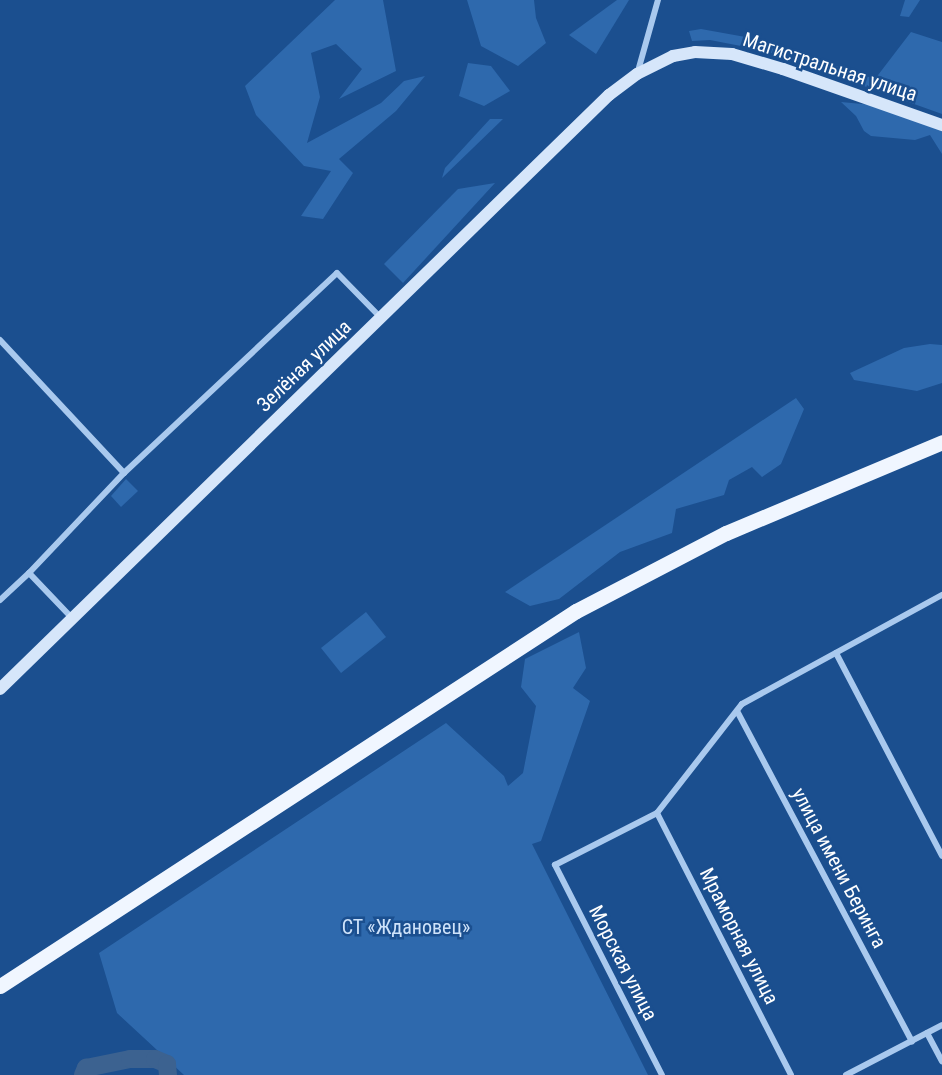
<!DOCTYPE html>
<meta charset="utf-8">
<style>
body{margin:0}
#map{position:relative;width:942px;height:1075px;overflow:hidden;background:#1b4f8f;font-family:"Roboto Condensed",sans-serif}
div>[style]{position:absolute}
.green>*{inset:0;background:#2e69ad}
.river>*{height:18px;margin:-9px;padding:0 9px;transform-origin:9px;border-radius:9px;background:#3c6290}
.street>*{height:6px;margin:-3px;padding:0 3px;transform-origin:3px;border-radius:3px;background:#a9c9ee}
.secondary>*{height:12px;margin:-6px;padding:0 6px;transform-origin:6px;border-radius:6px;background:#d6e6fa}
.primary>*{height:15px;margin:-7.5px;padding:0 7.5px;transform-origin:7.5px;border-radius:7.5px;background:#f0f6ff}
span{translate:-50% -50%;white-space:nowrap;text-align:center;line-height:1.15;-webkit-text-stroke:5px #1b4f8f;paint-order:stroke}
.street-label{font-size:20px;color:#fff}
.park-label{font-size:20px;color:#cfe3fa}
</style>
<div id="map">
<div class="green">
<i style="clip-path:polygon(335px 0,383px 0,396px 71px,339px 99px,362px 69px,336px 44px,311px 53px,320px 97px,307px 143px,381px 103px,404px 81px,425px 76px,396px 111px,339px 159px,353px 173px,323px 219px,301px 216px,331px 171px,304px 166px,256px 115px,245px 86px)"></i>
<i style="clip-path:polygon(467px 0,534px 0,536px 18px,546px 43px,518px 66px,481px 46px)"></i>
<i style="clip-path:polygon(617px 0,629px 0,596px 54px,569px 35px)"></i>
<i style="clip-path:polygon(905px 0,920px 0,909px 17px,900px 16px)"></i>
<i style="clip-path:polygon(701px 29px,751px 38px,875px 79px,911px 32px,942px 42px,942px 114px,766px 51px,710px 40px,692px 41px,689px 31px)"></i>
<i style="clip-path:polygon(468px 63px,491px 66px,510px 91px,484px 106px,459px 96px)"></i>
<i style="clip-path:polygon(841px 102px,873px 105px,942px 130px,942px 154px,930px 135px,915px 140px,871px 136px,864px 131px,856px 116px)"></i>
<i style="clip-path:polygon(490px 119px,503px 119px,442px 178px,445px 168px)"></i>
<i style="clip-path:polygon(495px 183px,403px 283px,384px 264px,458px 189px)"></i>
<i style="clip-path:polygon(930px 344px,942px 345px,942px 383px,917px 391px,854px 380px,850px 373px,904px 348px)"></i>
<i style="clip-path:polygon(796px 398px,804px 409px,781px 464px,762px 477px,752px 467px,729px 480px,724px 495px,676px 509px,672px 533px,620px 552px,559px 599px,530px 606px,505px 592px)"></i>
<i style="clip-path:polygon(126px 479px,138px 491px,121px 507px,111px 496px)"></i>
<i style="clip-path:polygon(366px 612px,386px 637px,341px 673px,321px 648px)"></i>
<i style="clip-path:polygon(579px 632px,586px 668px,573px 688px,590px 701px,541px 841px,532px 844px,648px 1075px,184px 1075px,117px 1013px,99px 953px,446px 723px,504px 776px,508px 786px,523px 773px,536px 706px,521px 687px,525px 659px)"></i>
</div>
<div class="river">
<i style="left:83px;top:1075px;width:8px;rotate:-67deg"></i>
<i style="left:86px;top:1068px;width:45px;rotate:-11.6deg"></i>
<i style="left:130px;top:1059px;width:25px"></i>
<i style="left:155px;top:1059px;width:13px;rotate:23deg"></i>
<i style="left:167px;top:1064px;width:11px;rotate:85deg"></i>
</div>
<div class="street">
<i style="left:638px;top:71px;width:74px;rotate:-74.3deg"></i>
<i style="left:0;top:340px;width:182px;rotate:47deg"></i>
<i style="left:0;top:600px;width:40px;rotate:-43deg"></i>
<i style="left:72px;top:618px;width:62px;rotate:-133.7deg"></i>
<i style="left:29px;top:573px;width:138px;rotate:-46.5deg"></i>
<i style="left:124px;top:473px;width:292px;rotate:-43.2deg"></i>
<i style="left:337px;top:273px;width:63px;rotate:45.6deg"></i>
<i style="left:836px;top:653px;width:229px;rotate:62.4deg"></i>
<i style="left:737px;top:711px;width:374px;rotate:62.1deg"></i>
<i style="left:657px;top:813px;width:294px;rotate:62.9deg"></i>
<i style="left:927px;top:1033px;width:32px;rotate:62deg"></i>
<i style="left:662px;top:1075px;width:236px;rotate:-117deg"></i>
<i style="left:555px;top:865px;width:114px;rotate:-27deg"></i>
<i style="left:657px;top:813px;width:138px;rotate:-52.1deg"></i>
<i style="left:742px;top:704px;width:228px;rotate:-28.6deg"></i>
<i style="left:846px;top:1075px;width:108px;rotate:-27.5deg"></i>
</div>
<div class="secondary">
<i style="left:0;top:689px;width:851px;rotate:-44.29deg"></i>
<i style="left:609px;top:95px;width:35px;rotate:-37deg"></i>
<i style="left:637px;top:74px;width:40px;rotate:-26.6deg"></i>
<i style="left:673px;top:56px;width:22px;rotate:-10deg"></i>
<i style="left:695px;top:52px;width:37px;rotate:3deg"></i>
<i style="left:732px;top:54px;width:53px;rotate:16.4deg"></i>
<i style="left:783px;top:69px;width:169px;rotate:19.4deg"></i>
</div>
<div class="primary">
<i style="left:0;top:986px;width:687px;rotate:-33.07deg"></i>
<i style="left:576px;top:611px;width:169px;rotate:-27.5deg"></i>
<i style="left:726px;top:533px;width:234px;rotate:-22.8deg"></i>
</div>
<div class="street-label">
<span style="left:830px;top:67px;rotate:18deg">Магистральная улица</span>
<span style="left:304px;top:366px;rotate:-44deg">Зелёная улица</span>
<span style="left:839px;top:868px;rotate:62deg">улица имени Беринга</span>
<span style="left:739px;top:936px;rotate:63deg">Мраморная улица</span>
<span style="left:623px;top:963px;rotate:63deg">Морская улица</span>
</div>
<div class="park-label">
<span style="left:406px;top:927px">СТ «Ждановец»</span>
</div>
</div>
